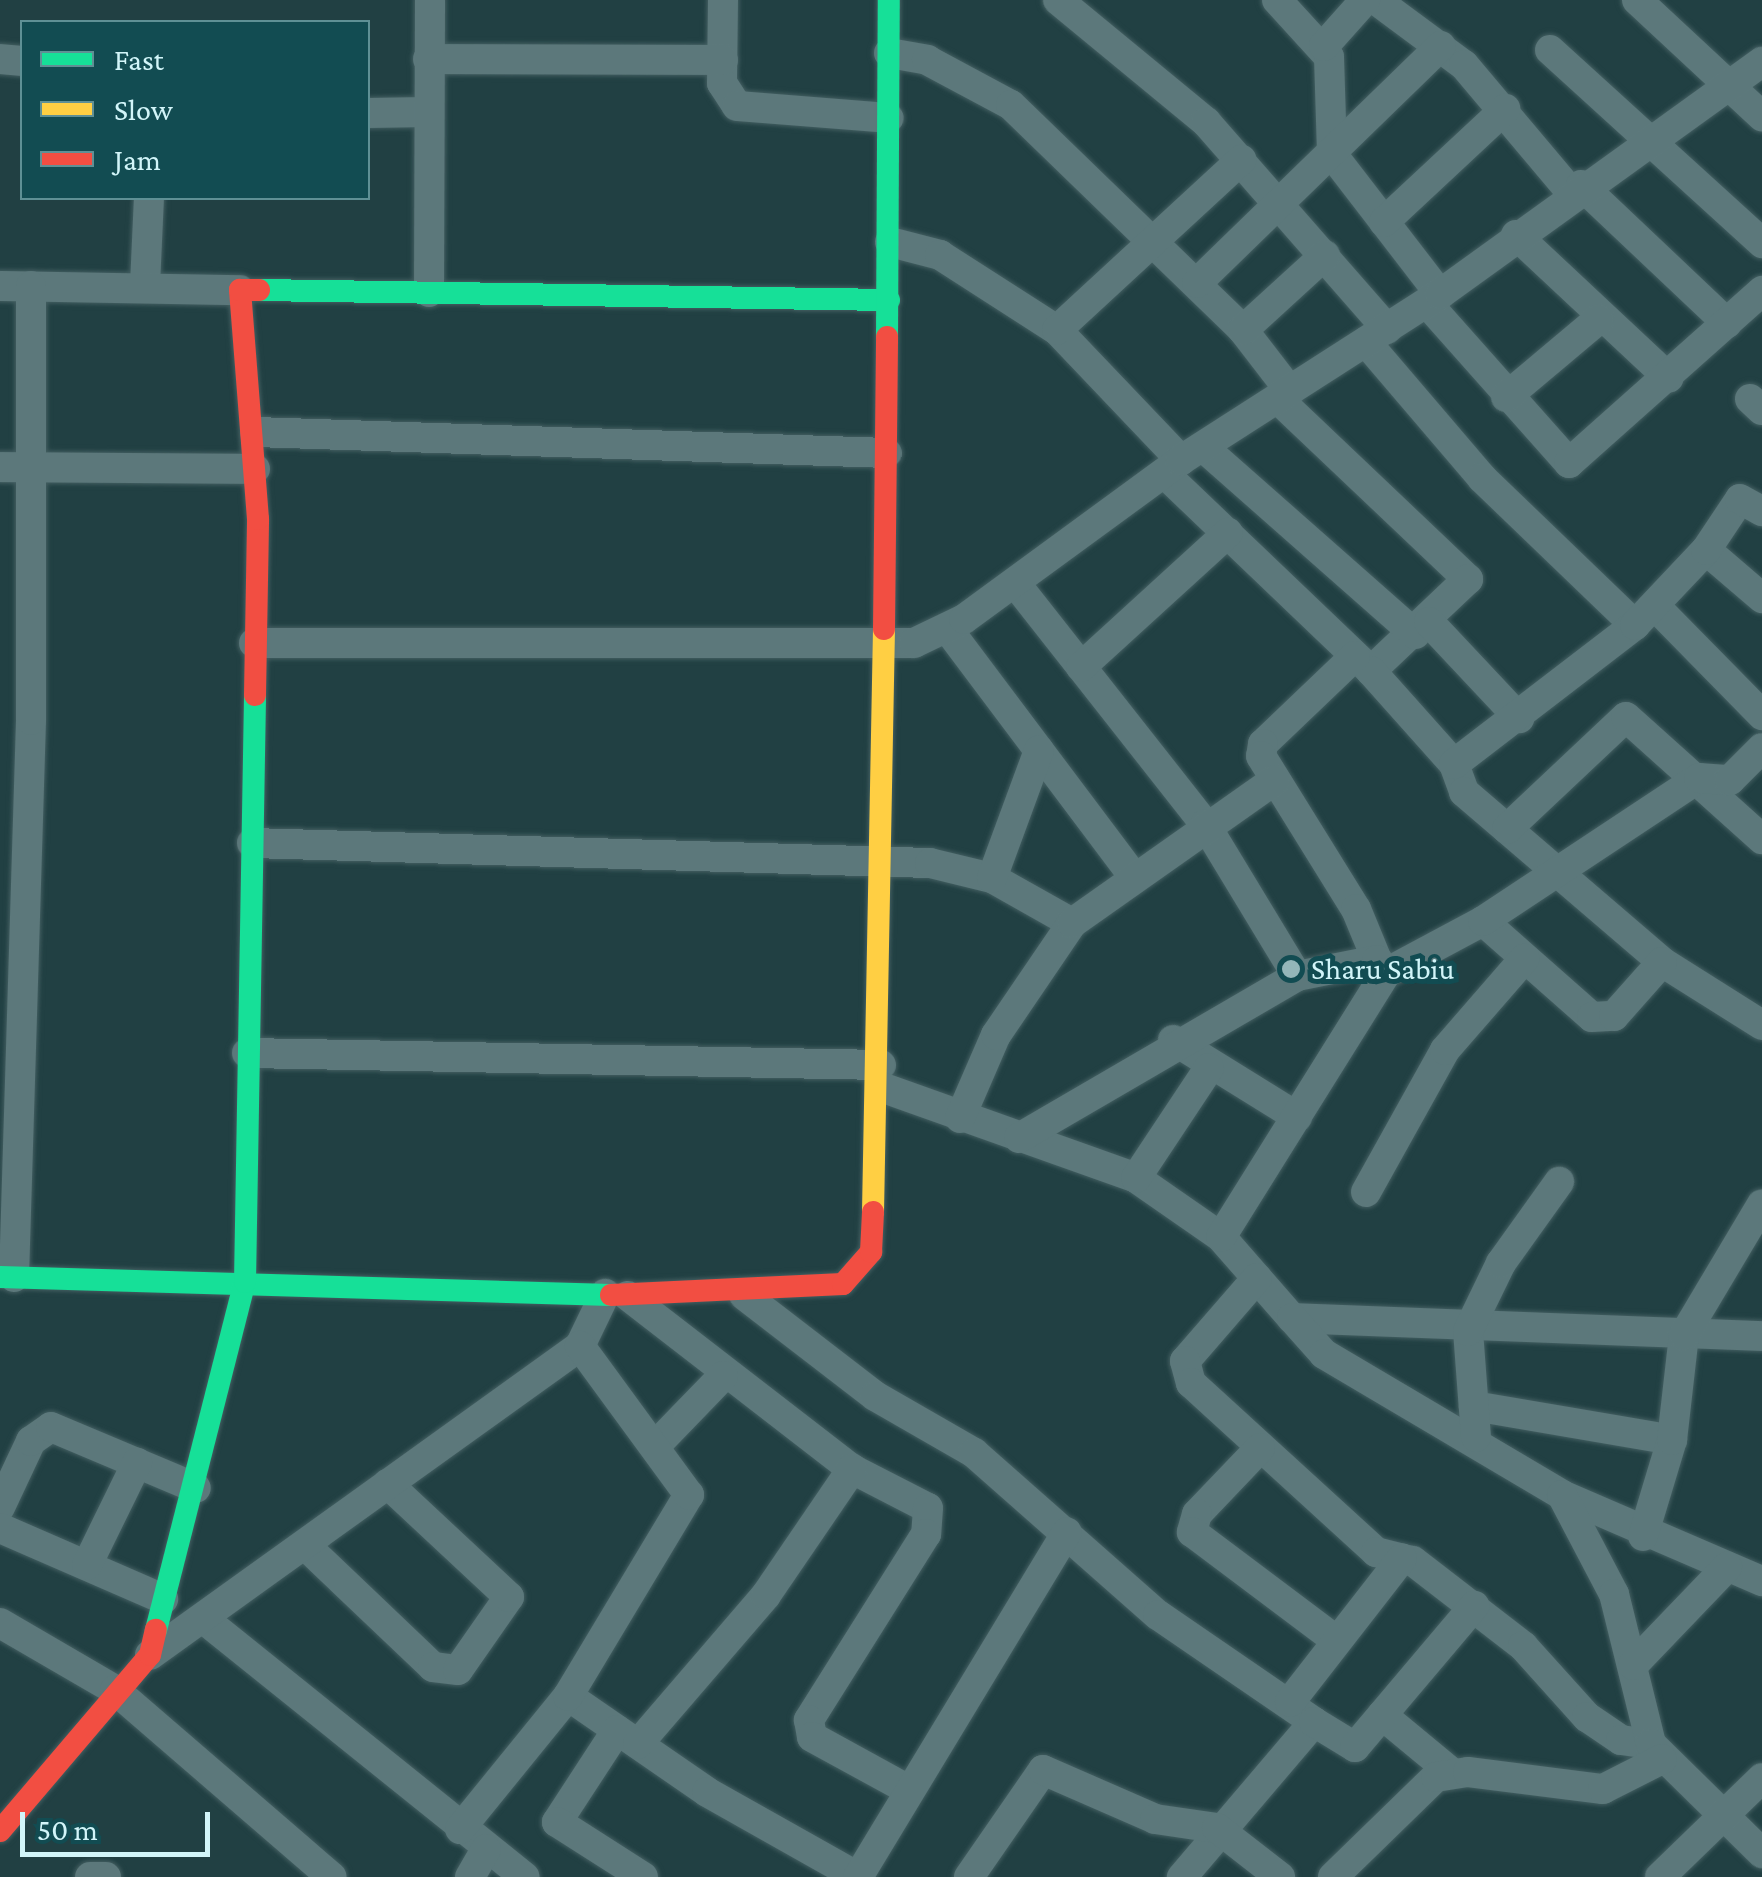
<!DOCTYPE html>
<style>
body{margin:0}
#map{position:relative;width:1762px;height:1877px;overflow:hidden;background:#214043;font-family:"Crimson Pro",serif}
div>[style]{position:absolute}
.roads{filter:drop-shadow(0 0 2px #435e61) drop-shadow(0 0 2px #435e61)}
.street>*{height:30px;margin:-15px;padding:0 15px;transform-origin:15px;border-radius:15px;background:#5c787b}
.fast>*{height:22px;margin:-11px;padding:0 11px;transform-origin:11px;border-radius:11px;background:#16e098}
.slow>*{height:22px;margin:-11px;padding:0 11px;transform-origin:11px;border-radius:11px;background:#ffcf43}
.jam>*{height:22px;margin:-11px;padding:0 11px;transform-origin:11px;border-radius:11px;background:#f24e42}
.dots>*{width:28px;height:28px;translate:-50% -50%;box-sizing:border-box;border:5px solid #124c52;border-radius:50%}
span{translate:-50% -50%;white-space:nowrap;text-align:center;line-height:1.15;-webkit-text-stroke:10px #124c52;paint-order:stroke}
.poi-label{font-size:30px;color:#d2f5f9}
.left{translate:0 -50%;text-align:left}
.legend{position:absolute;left:20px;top:20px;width:350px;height:180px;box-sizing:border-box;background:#124c52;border:2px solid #5f9095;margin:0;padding:12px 18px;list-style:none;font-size:30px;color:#d2f5f9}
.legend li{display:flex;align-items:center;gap:20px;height:50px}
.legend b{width:50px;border:2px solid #5f9095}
.scale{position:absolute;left:20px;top:1812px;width:190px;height:45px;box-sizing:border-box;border:5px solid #d2f5f9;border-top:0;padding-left:12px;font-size:30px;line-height:35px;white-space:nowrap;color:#d2f5f9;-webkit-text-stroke:8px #124c52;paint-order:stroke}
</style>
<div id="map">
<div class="roads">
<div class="street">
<i style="left:723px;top:0;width:83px;rotate:90.7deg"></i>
<i style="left:722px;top:83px;width:27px;rotate:57deg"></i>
<i style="left:737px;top:106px;width:152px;rotate:4.5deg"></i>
<i style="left:1058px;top:0;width:192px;rotate:39.5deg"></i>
<i style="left:1206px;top:122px;width:275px;rotate:48.8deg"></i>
<i style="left:1277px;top:0;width:77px;rotate:47.6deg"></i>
<i style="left:1329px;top:57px;width:97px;rotate:88.2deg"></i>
<i style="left:1332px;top:154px;width:177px;rotate:52.4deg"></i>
<i style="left:1376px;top:0;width:109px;rotate:36.5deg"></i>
<i style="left:1464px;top:65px;width:166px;rotate:49.9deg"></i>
<i style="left:1637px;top:0;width:171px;rotate:42.9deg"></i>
<i style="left:1324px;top:46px;width:62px;rotate:-48.3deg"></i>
<i style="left:1550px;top:50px;width:287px;rotate:42.3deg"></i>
<i style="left:889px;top:53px;width:39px;rotate:10deg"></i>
<i style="left:927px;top:60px;width:95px;rotate:28.2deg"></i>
<i style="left:1011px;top:105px;width:323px;rotate:44.1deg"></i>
<i style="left:1243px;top:330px;width:77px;rotate:52.4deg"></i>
<i style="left:0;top:59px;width:22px;rotate:5deg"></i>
<i style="left:428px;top:59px;width:295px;rotate:0.2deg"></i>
<i style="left:368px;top:113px;width:60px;rotate:-1deg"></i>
<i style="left:1581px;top:185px;width:201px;rotate:43.4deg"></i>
<i style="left:1384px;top:222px;width:166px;rotate:-43deg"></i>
<i style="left:1516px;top:235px;width:209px;rotate:43.1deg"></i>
<i style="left:890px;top:242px;width:52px;rotate:14.6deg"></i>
<i style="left:940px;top:255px;width:139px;rotate:32.7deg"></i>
<i style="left:1057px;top:330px;width:180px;rotate:46.4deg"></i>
<i style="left:1197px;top:283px;width:340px;rotate:-44.2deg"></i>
<i style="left:145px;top:285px;width:87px;rotate:-87.4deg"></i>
<i style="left:0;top:286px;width:240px;rotate:1deg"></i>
<i style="left:429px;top:292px;width:292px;rotate:-89.8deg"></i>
<i style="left:1427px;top:303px;width:214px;rotate:48.4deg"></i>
<i style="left:1569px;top:463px;width:259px;rotate:-41.7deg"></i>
<i style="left:1057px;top:330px;width:251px;rotate:-42.7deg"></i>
<i style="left:1243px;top:330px;width:111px;rotate:-42.4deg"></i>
<i style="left:1366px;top:342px;width:179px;rotate:49.5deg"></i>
<i style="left:1482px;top:478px;width:212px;rotate:43.9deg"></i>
<i style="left:1506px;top:397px;width:121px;rotate:-40deg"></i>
<i style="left:1278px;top:399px;width:262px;rotate:43.5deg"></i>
<i style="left:1468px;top:579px;width:134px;rotate:136.5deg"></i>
<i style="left:1750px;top:399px;width:16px;rotate:43deg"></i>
<i style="left:255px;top:432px;width:632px;rotate:1.9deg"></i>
<i style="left:1203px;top:447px;width:283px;rotate:41.4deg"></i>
<i style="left:0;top:467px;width:255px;rotate:0.4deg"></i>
<i style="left:1165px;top:474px;width:285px;rotate:43.7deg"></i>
<i style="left:1371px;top:671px;width:125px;rotate:48.3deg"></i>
<i style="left:1454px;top:764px;width:30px;rotate:70deg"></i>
<i style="left:1464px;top:792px;width:261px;rotate:40.6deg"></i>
<i style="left:1662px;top:962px;width:118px;rotate:32.2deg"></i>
<i style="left:1706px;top:550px;width:74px;rotate:40.6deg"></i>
<i style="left:1016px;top:584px;width:305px;rotate:51.8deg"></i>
<i style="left:1205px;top:824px;width:178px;rotate:58.8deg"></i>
<i style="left:1655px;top:606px;width:153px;rotate:45.5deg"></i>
<i style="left:1429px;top:622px;width:132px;rotate:46.8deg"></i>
<i style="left:947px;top:628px;width:308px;rotate:53.1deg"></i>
<i style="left:254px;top:643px;width:660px"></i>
<i style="left:914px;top:643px;width:55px;rotate:-25.6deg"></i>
<i style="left:964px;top:619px;width:269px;rotate:-36.2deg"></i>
<i style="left:1181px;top:460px;width:308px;rotate:-32.7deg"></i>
<i style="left:1440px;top:294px;width:397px;rotate:-35.8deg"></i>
<i style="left:1355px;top:656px;width:127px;rotate:136.3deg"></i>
<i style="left:1263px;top:744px;width:12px;rotate:99deg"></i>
<i style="left:1261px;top:756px;width:180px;rotate:58.2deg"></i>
<i style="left:1356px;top:909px;width:55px;rotate:67.6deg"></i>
<i style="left:1081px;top:667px;width:199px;rotate:-42.4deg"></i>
<i style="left:1454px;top:764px;width:228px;rotate:-37.5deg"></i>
<i style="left:1635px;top:625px;width:103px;rotate:-46.6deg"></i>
<i style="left:1706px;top:550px;width:61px;rotate:-56.3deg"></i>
<i style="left:1740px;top:499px;width:25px;rotate:29deg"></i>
<i style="left:1507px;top:829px;width:163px;rotate:-43.3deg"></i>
<i style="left:1626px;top:717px;width:183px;rotate:41.9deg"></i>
<i style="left:252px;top:843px;width:678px;rotate:1.69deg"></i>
<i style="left:930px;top:863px;width:64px;rotate:13.6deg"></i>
<i style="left:992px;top:878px;width:92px;rotate:29.4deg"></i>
<i style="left:992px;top:878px;width:136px;rotate:-69.8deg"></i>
<i style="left:1483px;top:921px;width:145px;rotate:41.4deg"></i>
<i style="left:1592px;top:1017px;width:22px;rotate:-3deg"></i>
<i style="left:1614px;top:1016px;width:72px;rotate:-48.4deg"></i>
<i style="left:1386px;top:973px;width:110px;rotate:-28.2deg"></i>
<i style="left:1483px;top:921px;width:259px;rotate:-33.5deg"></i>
<i style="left:1699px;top:778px;width:31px;rotate:4deg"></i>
<i style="left:1730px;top:780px;width:45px;rotate:-45deg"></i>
<i style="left:1173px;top:1040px;width:146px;rotate:31.8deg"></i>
<i style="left:247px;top:1053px;width:634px;rotate:1.08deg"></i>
<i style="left:881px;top:1087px;width:271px;rotate:19.6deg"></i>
<i style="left:1136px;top:1178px;width:103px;rotate:34.8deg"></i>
<i style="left:1221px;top:1237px;width:108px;rotate:48.8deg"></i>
<i style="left:1292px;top:1318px;width:470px;rotate:2.2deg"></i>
<i style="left:960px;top:1118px;width:90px;rotate:-66.6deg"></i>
<i style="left:996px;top:1035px;width:135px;rotate:-55.8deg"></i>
<i style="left:1072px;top:923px;width:248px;rotate:-35.2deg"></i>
<i style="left:1019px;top:1138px;width:322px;rotate:-30.2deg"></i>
<i style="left:1297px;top:976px;width:82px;rotate:-11.3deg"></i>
<i style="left:1377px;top:960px;width:16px;rotate:55deg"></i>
<i style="left:1386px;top:973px;width:311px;rotate:122deg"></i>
<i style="left:1136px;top:1178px;width:132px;rotate:-56.4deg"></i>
<i style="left:1366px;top:1192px;width:162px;rotate:-60.9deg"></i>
<i style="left:1445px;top:1050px;width:121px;rotate:-49deg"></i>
<i style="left:14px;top:1277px;width:557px;rotate:-88.25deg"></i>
<i style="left:31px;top:720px;width:434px;rotate:-90deg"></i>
<i style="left:1257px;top:1278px;width:110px;rotate:130.9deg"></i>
<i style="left:1185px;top:1361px;width:23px;rotate:75deg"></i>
<i style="left:1191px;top:1383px;width:251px;rotate:42.4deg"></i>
<i style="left:1376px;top:1552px;width:38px;rotate:14deg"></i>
<i style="left:1413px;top:1561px;width:139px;rotate:37.7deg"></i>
<i style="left:1523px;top:1646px;width:96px;rotate:48deg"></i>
<i style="left:1587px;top:1717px;width:41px;rotate:34.1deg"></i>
<i style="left:1621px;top:1740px;width:30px;rotate:8deg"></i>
<i style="left:744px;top:1295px;width:165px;rotate:37.6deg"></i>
<i style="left:875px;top:1396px;width:114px;rotate:29.9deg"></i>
<i style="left:974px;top:1453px;width:245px;rotate:41.4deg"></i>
<i style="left:1158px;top:1615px;width:189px;rotate:34.4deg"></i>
<i style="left:1314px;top:1722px;width:204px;rotate:130.4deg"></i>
<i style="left:628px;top:1296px;width:283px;rotate:37.7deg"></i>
<i style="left:852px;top:1469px;width:85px;rotate:27.2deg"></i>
<i style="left:928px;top:1508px;width:26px;rotate:94deg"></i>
<i style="left:926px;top:1534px;width:220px;rotate:122.2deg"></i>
<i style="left:809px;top:1720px;width:17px;rotate:80deg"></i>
<i style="left:812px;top:1737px;width:108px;rotate:28.7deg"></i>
<i style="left:1292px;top:1318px;width:48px;rotate:48.4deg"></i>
<i style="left:1324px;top:1354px;width:277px;rotate:30.6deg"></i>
<i style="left:1562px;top:1495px;width:218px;rotate:23.3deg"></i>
<i style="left:1474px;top:1406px;width:201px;rotate:9.7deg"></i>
<i style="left:1476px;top:1437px;width:106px;rotate:-94.3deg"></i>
<i style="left:1468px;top:1331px;width:76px;rotate:-64.1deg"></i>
<i style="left:1501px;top:1263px;width:100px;rotate:-54.4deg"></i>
<i style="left:659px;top:1442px;width:92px;rotate:-45.9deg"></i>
<i style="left:1260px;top:1448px;width:91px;rotate:133.7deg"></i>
<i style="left:1197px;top:1514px;width:19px;rotate:106deg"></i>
<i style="left:1192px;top:1532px;width:181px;rotate:36.9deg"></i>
<i style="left:1562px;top:1495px;width:112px;rotate:62.3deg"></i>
<i style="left:1614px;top:1594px;width:154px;rotate:76.1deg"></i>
<i style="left:1651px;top:1744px;width:156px;rotate:44.5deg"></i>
<i style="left:0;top:1507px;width:73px;rotate:-64.8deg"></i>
<i style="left:31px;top:1441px;width:24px;rotate:-35deg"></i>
<i style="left:51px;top:1427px;width:157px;rotate:22.8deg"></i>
<i style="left:0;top:1528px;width:178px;rotate:23.5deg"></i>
<i style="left:1643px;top:1536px;width:100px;rotate:-73.2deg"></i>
<i style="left:1672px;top:1440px;width:106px;rotate:-83.5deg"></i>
<i style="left:1684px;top:1335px;width:152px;rotate:-59.2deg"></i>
<i style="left:307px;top:1547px;width:174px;rotate:43.6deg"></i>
<i style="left:433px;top:1667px;width:25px;rotate:7deg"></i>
<i style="left:458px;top:1670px;width:89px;rotate:-55.1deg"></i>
<i style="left:509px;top:1597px;width:166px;rotate:-137deg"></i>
<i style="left:87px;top:1565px;width:114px;rotate:-63.9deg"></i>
<i style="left:205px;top:1620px;width:410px;rotate:38.8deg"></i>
<i style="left:0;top:1623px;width:133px;rotate:30.2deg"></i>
<i style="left:115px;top:1690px;width:286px;rotate:40.8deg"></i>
<i style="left:150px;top:1655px;width:530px;rotate:-35.7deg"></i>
<i style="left:580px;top:1346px;width:58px;rotate:-64.3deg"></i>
<i style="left:1633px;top:1665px;width:136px;rotate:-46.2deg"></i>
<i style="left:568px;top:1696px;width:169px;rotate:34.6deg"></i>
<i style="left:707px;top:1792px;width:173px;rotate:29.4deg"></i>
<i style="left:1290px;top:1702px;width:182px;rotate:-52.1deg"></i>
<i style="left:1382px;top:1715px;width:91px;rotate:39.6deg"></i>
<i style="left:1314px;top:1722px;width:48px;rotate:31.4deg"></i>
<i style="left:1355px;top:1747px;width:185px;rotate:-49.8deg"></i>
<i style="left:617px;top:1730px;width:110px;rotate:123.1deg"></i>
<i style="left:557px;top:1822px;width:102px;rotate:32.6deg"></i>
<i style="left:638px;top:1744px;width:196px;rotate:-49.3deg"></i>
<i style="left:766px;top:1595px;width:153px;rotate:-55.7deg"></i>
<i style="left:460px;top:1829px;width:171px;rotate:-50.9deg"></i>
<i style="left:568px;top:1696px;width:235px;rotate:-59deg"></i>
<i style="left:689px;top:1495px;width:185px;rotate:-126.2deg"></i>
<i style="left:90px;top:1877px;width:16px"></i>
<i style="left:470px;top:1877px;width:32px;rotate:-60deg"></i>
<i style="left:858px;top:1877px;width:403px;rotate:-58.8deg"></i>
<i style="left:969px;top:1877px;width:130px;rotate:-55.3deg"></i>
<i style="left:1043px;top:1770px;width:122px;rotate:23.6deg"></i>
<i style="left:1155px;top:1819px;width:63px;rotate:8.3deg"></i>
<i style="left:1217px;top:1828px;width:80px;rotate:37.9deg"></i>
<i style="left:1333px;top:1877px;width:144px;rotate:-44.2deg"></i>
<i style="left:1436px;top:1777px;width:32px;rotate:-9deg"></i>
<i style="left:1468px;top:1772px;width:136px;rotate:7.2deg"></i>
<i style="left:1603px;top:1789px;width:66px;rotate:-27deg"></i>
<i style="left:1660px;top:1877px;width:142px;rotate:-44.1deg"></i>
</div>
<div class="fast">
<i style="left:259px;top:290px;width:630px;rotate:0.91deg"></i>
<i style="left:887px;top:337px;width:337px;rotate:-89.7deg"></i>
<i style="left:0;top:1277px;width:611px;rotate:1.69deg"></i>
<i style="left:156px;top:1630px;width:359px;rotate:-75.7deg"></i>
<i style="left:245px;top:1282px;width:587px;rotate:-89.02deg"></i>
</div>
<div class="slow">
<i style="left:873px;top:1212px;width:583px;rotate:-88.92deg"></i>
</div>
<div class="jam">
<i style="left:884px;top:629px;width:292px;rotate:-89.4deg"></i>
<i style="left:255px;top:695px;width:176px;rotate:-89deg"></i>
<i style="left:258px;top:519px;width:230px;rotate:-94.5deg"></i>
<i style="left:240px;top:290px;width:19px"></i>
<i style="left:611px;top:1295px;width:232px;rotate:-2.7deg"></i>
<i style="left:843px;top:1284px;width:43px;rotate:-48.8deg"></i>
<i style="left:871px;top:1252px;width:40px;rotate:-87.1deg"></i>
<i style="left:0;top:1831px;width:231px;rotate:-49.6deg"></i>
<i style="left:150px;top:1655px;width:26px;rotate:-77deg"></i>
</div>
</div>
<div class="dots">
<i style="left:1291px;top:969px;background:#94b6b9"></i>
</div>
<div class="poi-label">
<span class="left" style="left:1311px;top:969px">Sharu Sabiu</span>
</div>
<ul class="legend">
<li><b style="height:12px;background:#16e098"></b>Fast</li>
<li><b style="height:12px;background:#ffcf43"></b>Slow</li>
<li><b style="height:12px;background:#f24e42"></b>Jam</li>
</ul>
<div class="scale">50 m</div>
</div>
